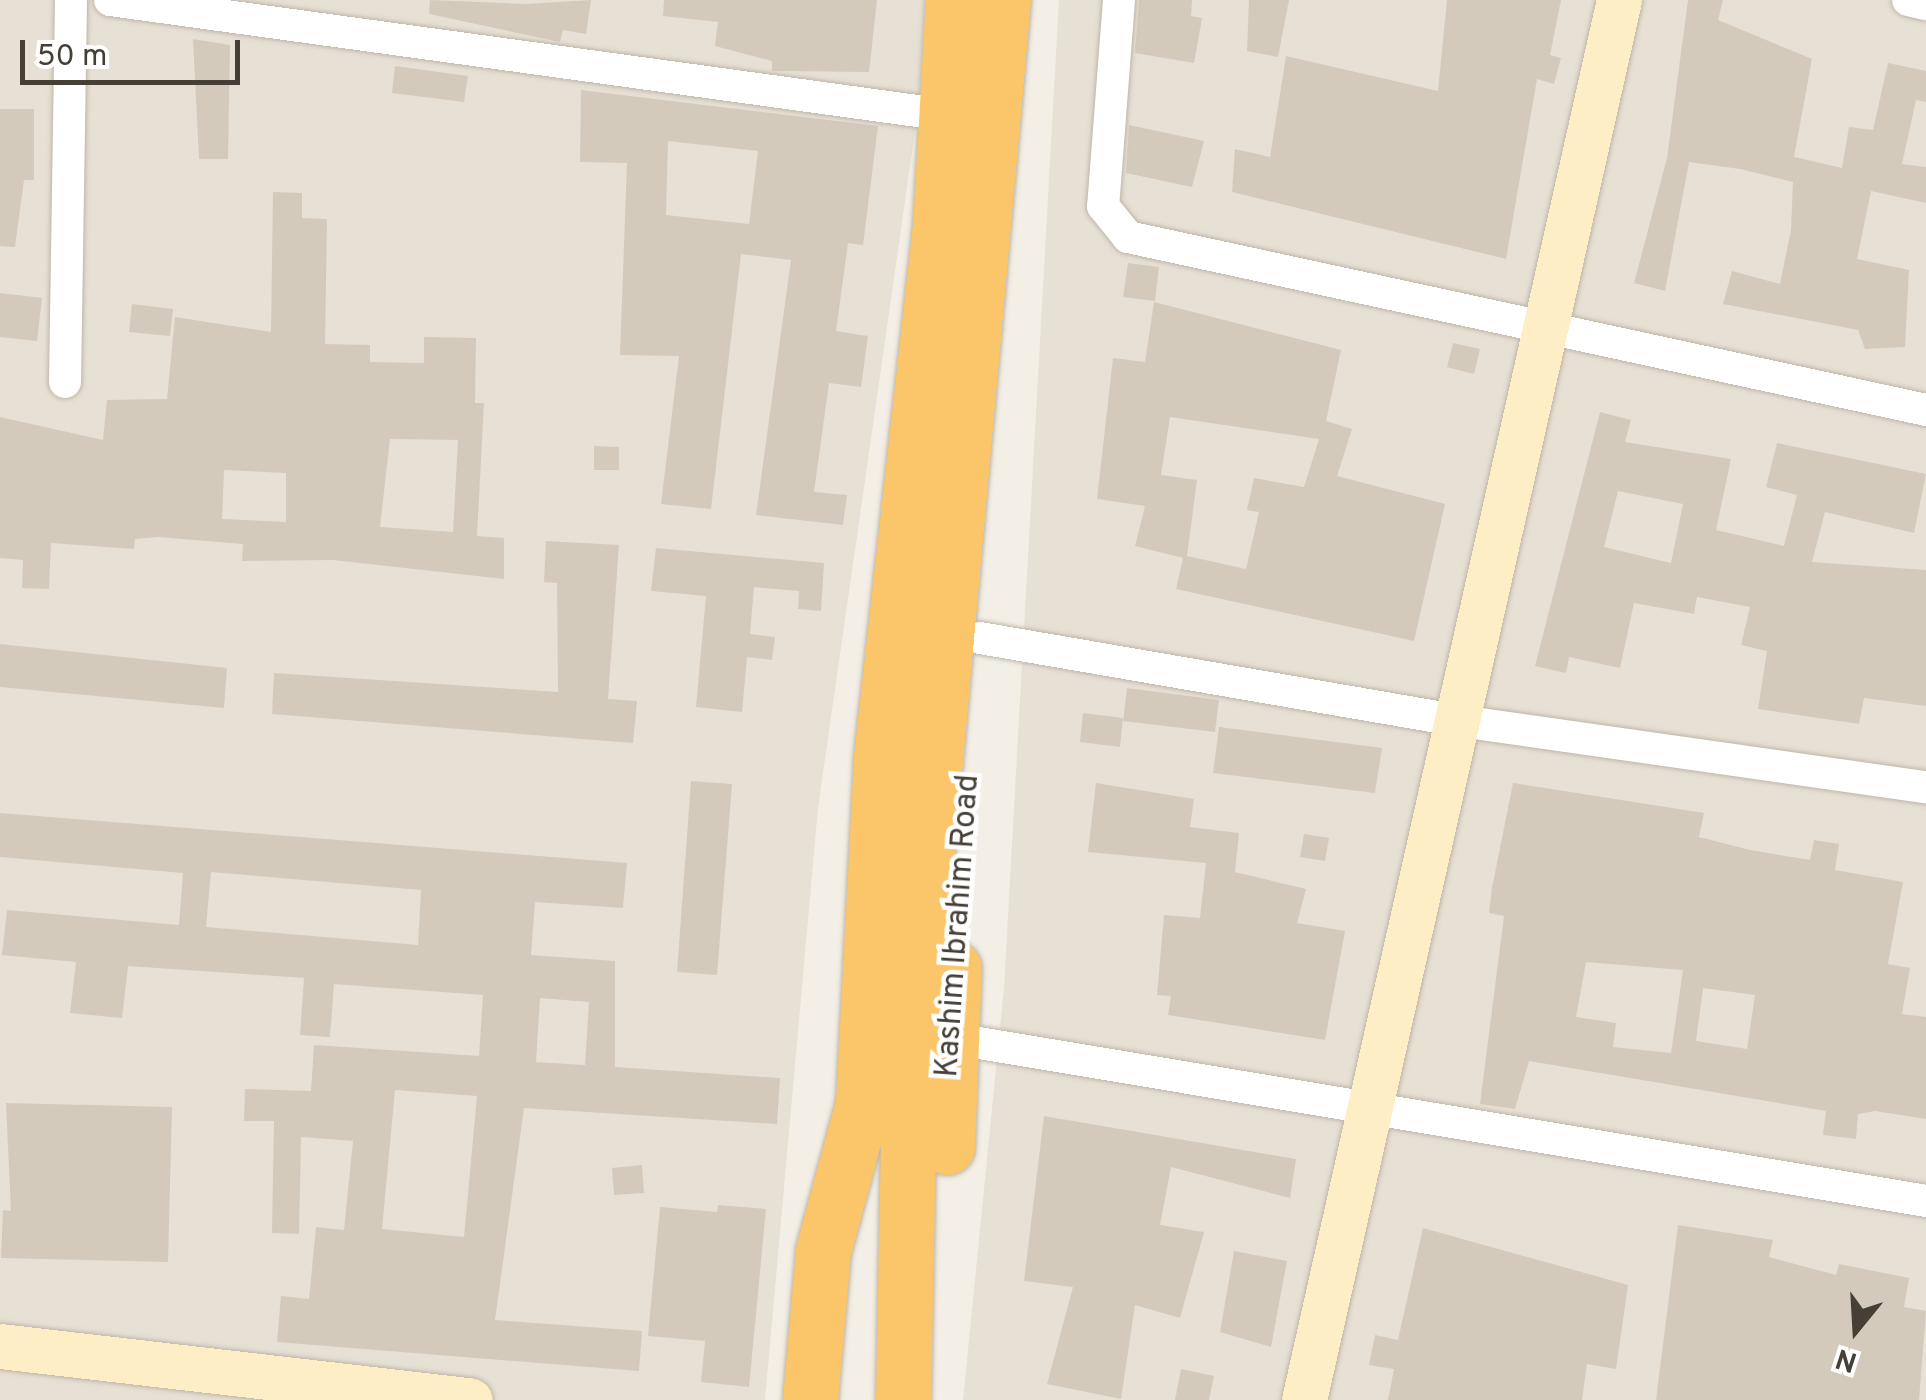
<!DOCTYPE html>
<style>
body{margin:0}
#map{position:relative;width:1926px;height:1400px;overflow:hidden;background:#f3efe6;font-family:Overpass,sans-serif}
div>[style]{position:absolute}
.residential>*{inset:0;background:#e7e0d4}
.building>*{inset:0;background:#d4cabc}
.roads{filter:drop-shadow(0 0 2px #beb6a9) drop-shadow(0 0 2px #beb6a9)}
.street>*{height:32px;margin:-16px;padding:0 16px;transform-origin:16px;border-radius:16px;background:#fff}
.secondary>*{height:45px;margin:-22.5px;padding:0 22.5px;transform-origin:22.5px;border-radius:22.5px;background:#feeec5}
.highway>*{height:55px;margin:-27.5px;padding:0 27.5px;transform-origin:27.5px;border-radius:27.5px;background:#fbc669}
span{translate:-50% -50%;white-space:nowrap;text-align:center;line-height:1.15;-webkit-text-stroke:9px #fff;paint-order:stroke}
.street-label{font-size:32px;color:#453f36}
.north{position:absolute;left:1806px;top:1280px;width:100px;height:100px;-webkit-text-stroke:8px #fff;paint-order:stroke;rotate:198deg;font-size:28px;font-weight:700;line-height:40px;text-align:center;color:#453f36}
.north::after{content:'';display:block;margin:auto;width:35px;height:45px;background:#453f36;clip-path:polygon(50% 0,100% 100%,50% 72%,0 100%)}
.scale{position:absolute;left:20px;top:40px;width:220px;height:45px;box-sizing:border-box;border:5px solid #453f36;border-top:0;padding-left:12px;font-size:30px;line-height:35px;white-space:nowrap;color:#453f36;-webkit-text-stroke:8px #fff;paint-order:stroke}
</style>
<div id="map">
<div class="residential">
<i style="clip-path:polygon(0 0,925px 0,918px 111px,818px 808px,765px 1400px,0 1400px)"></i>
<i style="clip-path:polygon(1059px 0,1926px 0,1926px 1400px,963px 1400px,1004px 988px)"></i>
</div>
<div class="building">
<i style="clip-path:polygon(430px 0,526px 4px,591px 0,586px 34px,563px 30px,560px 42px,429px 14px)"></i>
<i style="clip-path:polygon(664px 0,877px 0,869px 72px,772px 71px,772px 61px,715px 46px,718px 22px,663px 16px)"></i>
<i style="clip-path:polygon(1139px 0,1192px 0,1191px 16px,1202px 18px,1194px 63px,1135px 53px)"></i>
<i style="clip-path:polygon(1249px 0,1289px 0,1278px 57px,1247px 51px)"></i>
<i style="clip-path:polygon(1447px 0,1561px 0,1550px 55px,1561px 58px,1554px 84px,1537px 79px,1506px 259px,1232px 192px,1235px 149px,1270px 157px,1286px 56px,1438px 91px)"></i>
<i style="clip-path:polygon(1688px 0,1723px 0,1718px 20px,1812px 59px,1794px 157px,1842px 168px,1849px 127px,1873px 130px,1888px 63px,1926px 71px,1926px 102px,1916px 100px,1902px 164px,1926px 167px,1926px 203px,1871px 191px,1857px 259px,1909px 270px,1905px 347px,1865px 349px,1858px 330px,1723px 304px,1732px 271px,1780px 284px,1791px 230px,1793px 182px,1740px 169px,1689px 162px,1665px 291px,1634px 283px,1667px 158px)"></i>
<i style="clip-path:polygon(193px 39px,230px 45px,228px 159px,199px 159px)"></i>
<i style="clip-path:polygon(395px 66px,468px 76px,464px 102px,392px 93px)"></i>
<i style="clip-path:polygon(evenodd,581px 90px,878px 126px,863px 245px,848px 243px,836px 331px,868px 336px,861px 387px,829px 383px,814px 492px,847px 495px,843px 525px,756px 515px,791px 260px,741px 254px,711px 509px,661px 504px,679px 356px,620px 355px,627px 163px,580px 162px,581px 90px,668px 141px,758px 151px,749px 224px,666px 215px,668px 141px)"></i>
<i style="clip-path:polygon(0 109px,34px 109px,34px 180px,24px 180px,15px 247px,0 246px)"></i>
<i style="clip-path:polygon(1129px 125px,1204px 141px,1192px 187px,1126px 173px)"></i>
<i style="clip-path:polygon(evenodd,273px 192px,302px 193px,302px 218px,327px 219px,325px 344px,370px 345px,370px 362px,424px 363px,424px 337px,476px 338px,475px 403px,484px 403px,477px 536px,504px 538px,504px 579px,333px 560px,242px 561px,243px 544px,158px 537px,135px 539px,134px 549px,51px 543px,49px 589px,22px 588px,23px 560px,0 558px,0 417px,103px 440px,107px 400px,167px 399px,175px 317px,271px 332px,273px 192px,390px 439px,458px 440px,453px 532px,380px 527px,390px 439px,273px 192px,224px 470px,286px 473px,286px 522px,222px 519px,224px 470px)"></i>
<i style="clip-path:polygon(1128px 263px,1159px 267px,1155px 301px,1123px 297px)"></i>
<i style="clip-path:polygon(0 293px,42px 298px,37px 341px,0 337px)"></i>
<i style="clip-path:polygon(evenodd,1154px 302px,1341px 350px,1326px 421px,1352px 429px,1337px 476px,1445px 504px,1414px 641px,1176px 589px,1183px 558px,1135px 546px,1145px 506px,1097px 499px,1113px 358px,1145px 362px,1154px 302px,1170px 417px,1319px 439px,1304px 487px,1254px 478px,1247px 510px,1259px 512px,1246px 569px,1187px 556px,1197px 480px,1161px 475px,1170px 417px)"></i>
<i style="clip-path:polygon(132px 304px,173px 309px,170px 336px,129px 332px)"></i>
<i style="clip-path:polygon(1453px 343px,1480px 349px,1474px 374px,1447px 367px)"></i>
<i style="clip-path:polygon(evenodd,1600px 412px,1631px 420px,1625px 442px,1731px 459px,1716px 530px,1784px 546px,1797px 495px,1766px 487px,1777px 443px,1926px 474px,1914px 533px,1825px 512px,1812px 562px,1926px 570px,1926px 706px,1864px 698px,1859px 724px,1758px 709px,1767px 651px,1741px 645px,1750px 607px,1697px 597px,1694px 614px,1634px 603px,1620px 668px,1569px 657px,1566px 673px,1535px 666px,1600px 412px,1618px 491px,1683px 504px,1671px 563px,1604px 547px,1618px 491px)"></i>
<i style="clip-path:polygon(594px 446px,619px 447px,619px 470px,594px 470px)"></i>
<i style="clip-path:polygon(546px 541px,619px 545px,608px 699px,637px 701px,633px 743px,272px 714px,274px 673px,558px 692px,557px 583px,544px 582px)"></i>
<i style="clip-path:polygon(656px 548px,824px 563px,821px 611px,798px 609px,799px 591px,754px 587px,750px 634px,775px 637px,772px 660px,747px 657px,742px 712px,696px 707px,706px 596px,651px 591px)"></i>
<i style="clip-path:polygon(0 644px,227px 668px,224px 708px,0 687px)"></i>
<i style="clip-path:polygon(1127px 688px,1219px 700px,1215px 732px,1123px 721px)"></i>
<i style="clip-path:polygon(1083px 713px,1123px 718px,1120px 747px,1080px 742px)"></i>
<i style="clip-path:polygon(1219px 727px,1382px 748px,1375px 793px,1213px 773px)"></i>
<i style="clip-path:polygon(691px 781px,732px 784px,717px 975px,677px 972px)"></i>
<i style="clip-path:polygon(1096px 783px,1194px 799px,1190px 827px,1239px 833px,1235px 872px,1306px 889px,1297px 923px,1345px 931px,1325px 1040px,1168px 1015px,1171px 996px,1157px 995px,1164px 915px,1200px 918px,1206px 863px,1088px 852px)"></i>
<i style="clip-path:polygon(evenodd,1513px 783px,1704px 813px,1699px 837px,1750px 850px,1810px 860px,1814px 840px,1839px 844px,1835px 870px,1903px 882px,1888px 964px,1910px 968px,1902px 1014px,1926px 1017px,1926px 1119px,1875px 1111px,1858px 1114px,1856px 1139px,1823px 1135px,1826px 1111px,1529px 1061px,1515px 1109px,1480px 1104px,1504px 916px,1489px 913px,1492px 888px,1513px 783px,1586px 962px,1683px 970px,1671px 1053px,1613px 1047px,1616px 1023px,1576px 1017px,1586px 962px,1513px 783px,1703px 988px,1755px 995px,1747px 1049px,1696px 1041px,1703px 988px)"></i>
<i style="clip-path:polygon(evenodd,0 813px,627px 863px,623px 908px,535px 902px,531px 955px,615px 961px,615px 1067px,780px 1078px,777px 1124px,524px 1108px,495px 1320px,642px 1331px,639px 1371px,277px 1342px,281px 1296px,309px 1299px,316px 1227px,344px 1230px,353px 1141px,301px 1137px,299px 1234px,272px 1233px,274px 1121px,244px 1121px,245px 1089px,311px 1091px,314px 1045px,479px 1056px,483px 995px,334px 984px,330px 1037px,300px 1035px,304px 978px,128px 966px,122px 1018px,70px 1013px,76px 962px,2px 955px,7px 910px,179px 925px,183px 873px,0 857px,0 813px,211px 872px,421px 890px,418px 945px,206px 927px,211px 872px,0 813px,540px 998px,589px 1002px,585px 1065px,536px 1062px,540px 998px,0 813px,395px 1090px,477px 1096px,464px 1237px,382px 1229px,395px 1090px)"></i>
<i style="clip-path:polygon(1304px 834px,1329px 838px,1325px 861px,1300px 857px)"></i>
<i style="clip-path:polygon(6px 1103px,172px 1107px,168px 1262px,1px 1258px,3px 1210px,11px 1211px)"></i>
<i style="clip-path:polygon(1044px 1116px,1296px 1159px,1290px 1198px,1171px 1167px,1160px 1225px,1204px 1232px,1180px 1318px,1135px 1305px,1121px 1399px,1047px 1384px,1073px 1287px,1024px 1281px)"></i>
<i style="clip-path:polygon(642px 1165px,644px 1193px,614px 1195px,612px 1168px)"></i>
<i style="clip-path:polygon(718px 1205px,766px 1209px,749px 1387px,701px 1382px,705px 1341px,648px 1336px,660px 1207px,717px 1212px)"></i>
<i style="clip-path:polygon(1678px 1225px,1773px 1240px,1769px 1257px,1836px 1275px,1839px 1264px,1909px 1278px,1904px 1307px,1926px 1311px,1919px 1400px,1656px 1400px)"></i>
<i style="clip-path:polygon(1423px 1228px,1628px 1285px,1616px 1369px,1587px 1364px,1582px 1400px,1388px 1400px,1394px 1369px,1369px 1365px,1375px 1335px,1398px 1340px)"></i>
<i style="clip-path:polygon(1234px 1251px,1287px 1261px,1271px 1347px,1220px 1332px)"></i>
<i style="clip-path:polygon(1181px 1369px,1214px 1376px,1209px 1400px,1175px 1400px)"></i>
</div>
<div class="roads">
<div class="street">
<i style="left:110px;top:0;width:844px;rotate:7.83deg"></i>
<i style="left:1119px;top:0;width:207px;rotate:94.4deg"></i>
<i style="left:1103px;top:206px;width:40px;rotate:51deg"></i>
<i style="left:1128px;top:237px;width:817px;rotate:12.23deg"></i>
<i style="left:1908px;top:0;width:18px;rotate:13deg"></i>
<i style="left:65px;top:382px;width:382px;rotate:-89.1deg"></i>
<i style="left:980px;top:638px;width:487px;rotate:9.8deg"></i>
<i style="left:1460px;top:721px;width:471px;rotate:8.1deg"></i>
<i style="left:949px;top:1038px;width:991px;rotate:9.47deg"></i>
</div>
<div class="secondary">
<i style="left:0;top:1346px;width:473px;rotate:6.6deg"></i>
<i style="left:1304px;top:1400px;width:1435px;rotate:-77.32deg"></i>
</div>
<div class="highway">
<i style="left:947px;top:1147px;width:179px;rotate:-87.8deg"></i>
<i style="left:810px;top:1400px;width:150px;rotate:-85deg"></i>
<i style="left:823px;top:1251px;width:152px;rotate:-74.8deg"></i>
<i style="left:863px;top:1104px;width:346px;rotate:-87deg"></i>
<i style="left:881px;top:758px;width:535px;rotate:-83.67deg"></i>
<i style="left:940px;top:226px;width:226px;rotate:-86.7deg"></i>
<i style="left:903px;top:1400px;width:360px;rotate:-88.9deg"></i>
<i style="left:910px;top:1040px;width:1044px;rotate:-84.89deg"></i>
</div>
</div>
<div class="street-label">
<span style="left:959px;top:926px;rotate:-86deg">Kashim Ibrahim Road</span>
</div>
<div class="north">N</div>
<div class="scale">50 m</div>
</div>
